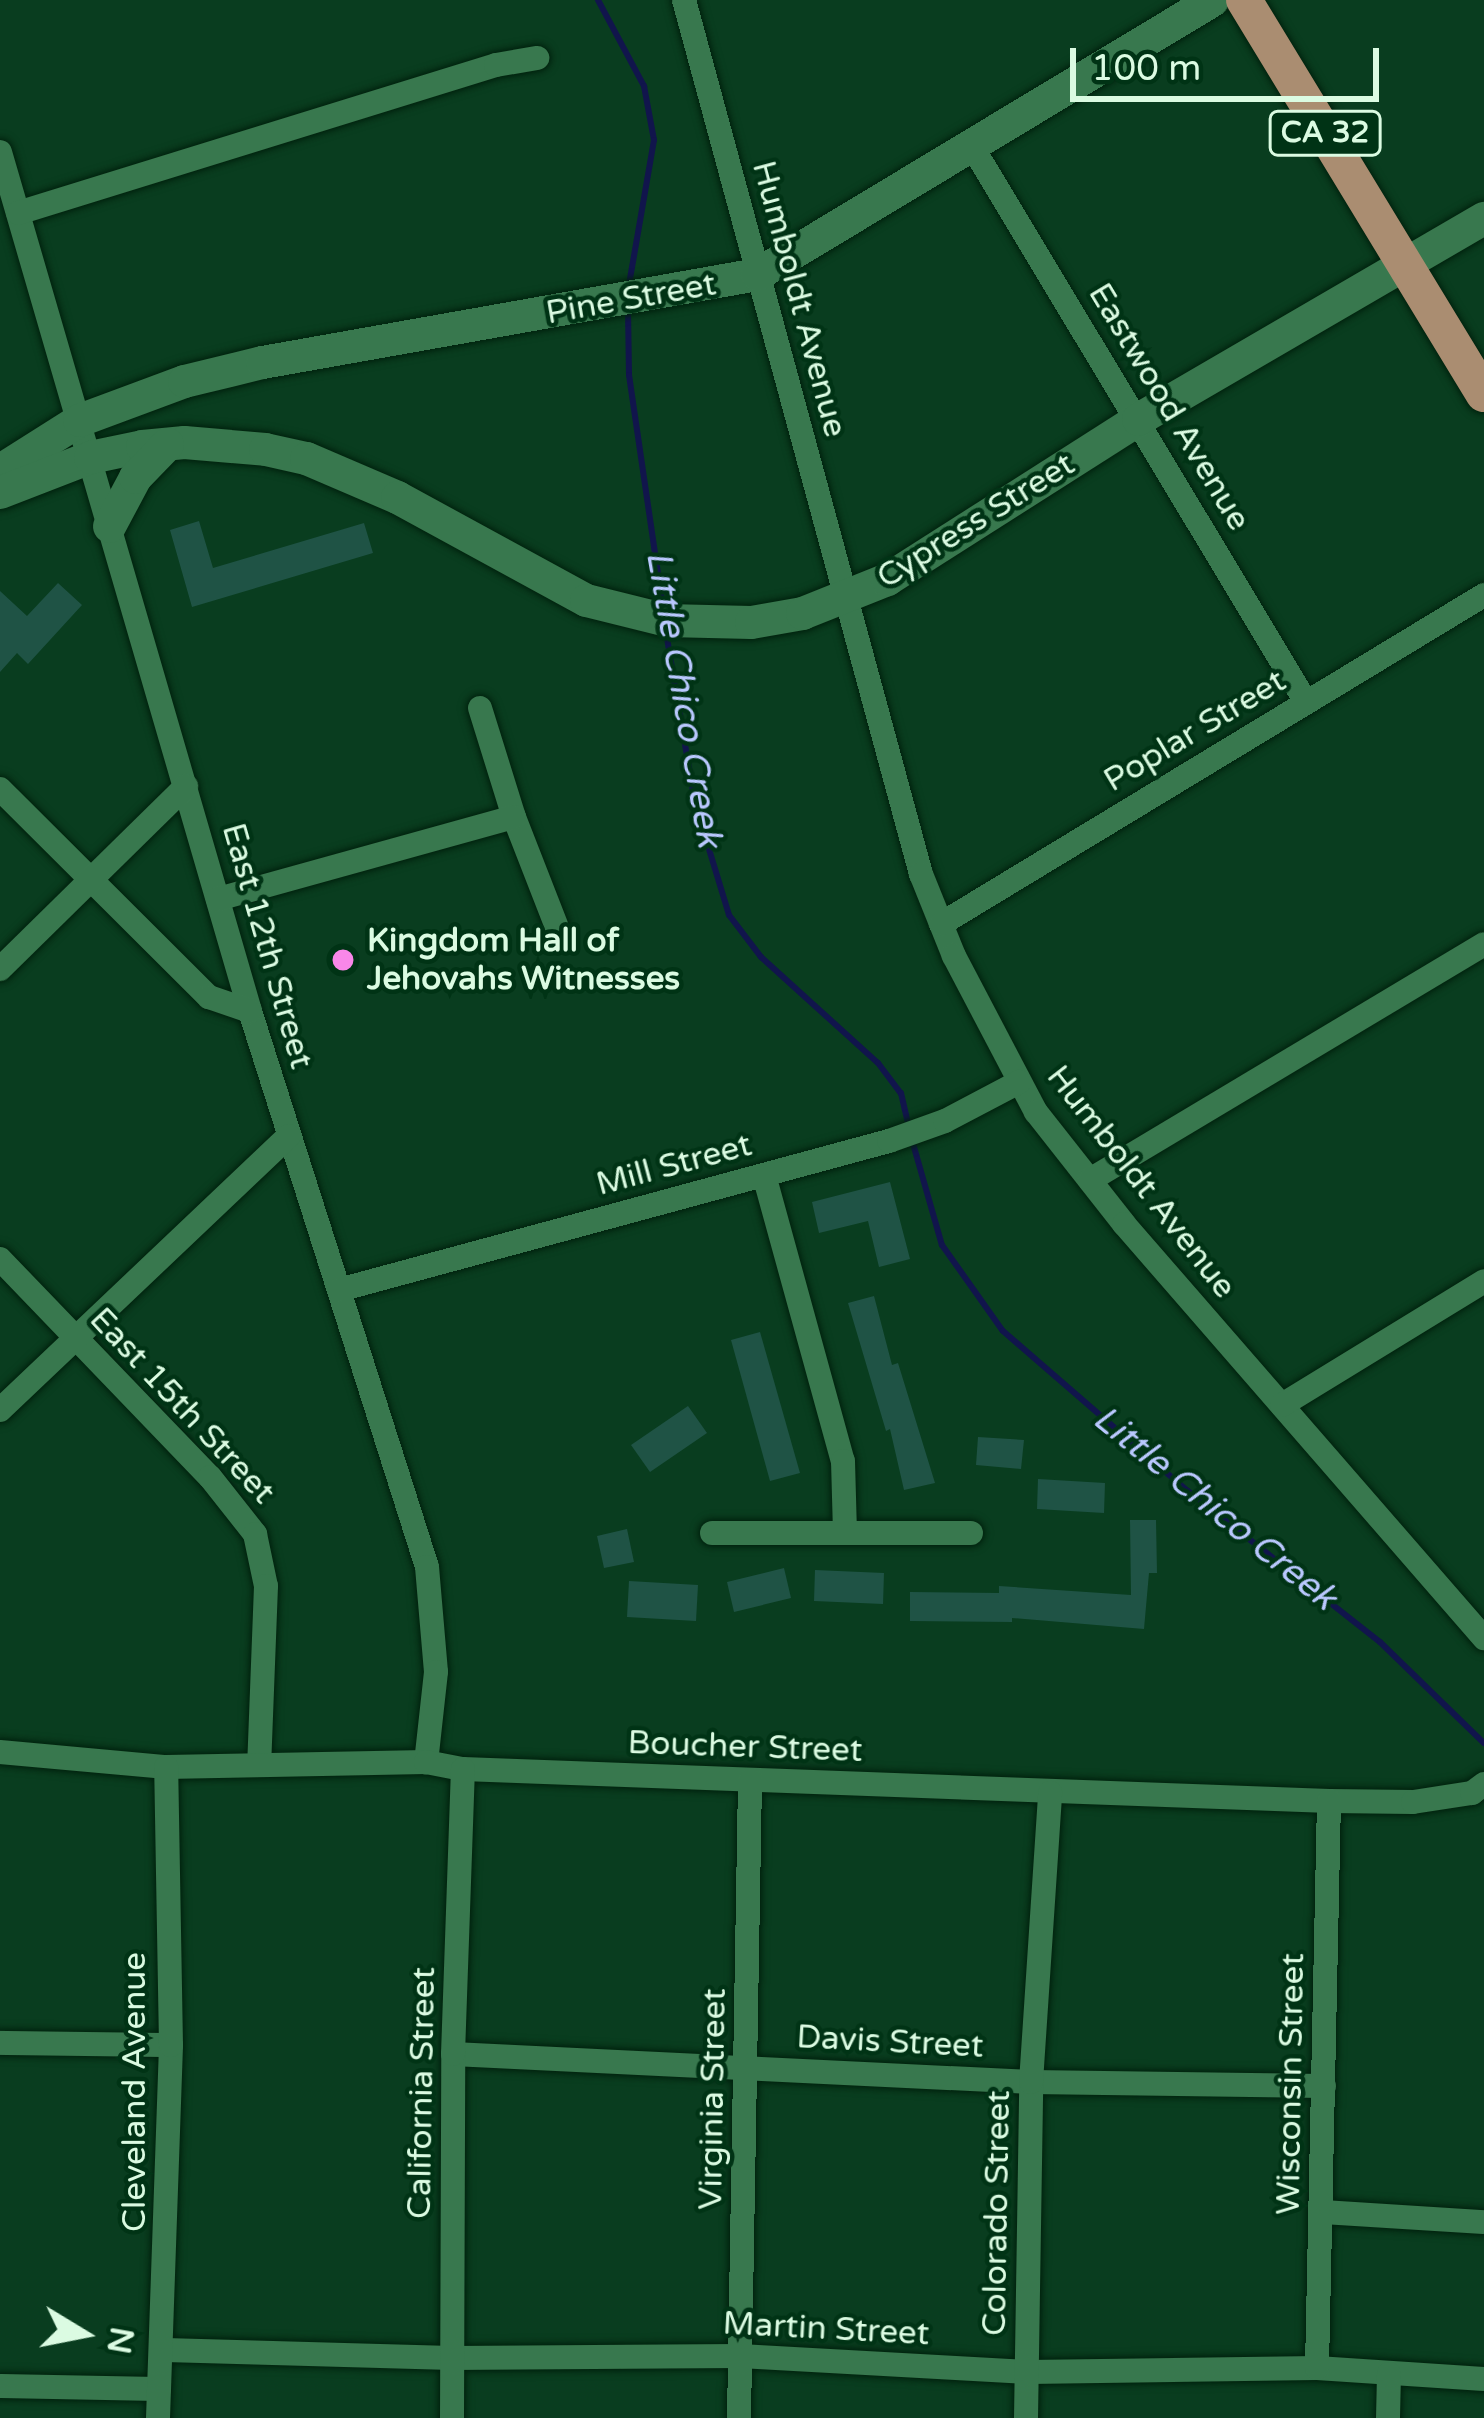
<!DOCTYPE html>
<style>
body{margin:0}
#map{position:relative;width:1484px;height:2418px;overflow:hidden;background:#093d1f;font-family:"Varela Round",sans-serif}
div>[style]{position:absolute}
.stream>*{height:6px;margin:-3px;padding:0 3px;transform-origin:3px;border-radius:3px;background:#11154c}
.building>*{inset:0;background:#1f5345}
.roads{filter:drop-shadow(0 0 3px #00210d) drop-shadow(0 0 3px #00210d)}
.street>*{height:24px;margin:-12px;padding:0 12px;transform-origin:12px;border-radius:12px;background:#38784e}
.secondary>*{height:33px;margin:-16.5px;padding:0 16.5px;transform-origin:16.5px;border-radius:16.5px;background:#38784e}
.primary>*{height:36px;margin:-18px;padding:0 18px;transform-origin:18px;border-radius:18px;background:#aa8d71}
.dots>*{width:33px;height:33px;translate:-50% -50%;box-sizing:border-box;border:6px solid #003315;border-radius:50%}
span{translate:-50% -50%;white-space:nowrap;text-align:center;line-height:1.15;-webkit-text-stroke:9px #003315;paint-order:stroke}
.shield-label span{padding:3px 9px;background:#003315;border:3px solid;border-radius:9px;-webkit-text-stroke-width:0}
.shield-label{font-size:30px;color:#dbfbe2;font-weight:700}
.street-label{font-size:33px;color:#dbfbe2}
.poi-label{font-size:33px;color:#dbfbe2;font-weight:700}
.left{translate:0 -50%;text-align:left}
.water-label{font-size:36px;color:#b9c8fe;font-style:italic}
.north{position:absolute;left:24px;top:2274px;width:120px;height:120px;-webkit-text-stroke:9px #003315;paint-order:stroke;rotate:100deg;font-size:33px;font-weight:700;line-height:48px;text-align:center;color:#dbfbe2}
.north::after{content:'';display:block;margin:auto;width:42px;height:54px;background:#dbfbe2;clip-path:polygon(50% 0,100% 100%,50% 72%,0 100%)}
.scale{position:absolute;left:1070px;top:48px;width:309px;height:54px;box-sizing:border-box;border:6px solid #dbfbe2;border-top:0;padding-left:15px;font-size:36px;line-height:42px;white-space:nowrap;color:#dbfbe2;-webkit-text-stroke:9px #003315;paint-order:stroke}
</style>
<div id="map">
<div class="stream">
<i style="left:598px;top:0;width:98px;rotate:61.9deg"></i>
<i style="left:644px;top:86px;width:55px;rotate:79.5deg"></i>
<i style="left:654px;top:140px;width:147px;rotate:99.8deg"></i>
<i style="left:628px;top:310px;width:65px;rotate:89.1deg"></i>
<i style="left:629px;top:375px;width:234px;rotate:81.7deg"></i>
<i style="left:666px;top:632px;width:173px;rotate:80.4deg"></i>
<i style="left:695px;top:803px;width:117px;rotate:73.1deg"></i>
<i style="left:729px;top:915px;width:53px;rotate:52.7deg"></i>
<i style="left:761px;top:957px;width:158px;rotate:42.2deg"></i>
<i style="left:878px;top:1063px;width:38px;rotate:53deg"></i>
<i style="left:901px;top:1093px;width:36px;rotate:77deg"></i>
<i style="left:912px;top:1140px;width:109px;rotate:74.1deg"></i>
<i style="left:942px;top:1245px;width:105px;rotate:54.7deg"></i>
<i style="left:1003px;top:1331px;width:245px;rotate:40.9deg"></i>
<i style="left:1188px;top:1491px;width:244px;rotate:38.2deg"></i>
<i style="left:1380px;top:1642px;width:145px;rotate:44.2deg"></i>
</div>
<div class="building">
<i style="clip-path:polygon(199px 521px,213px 568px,364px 523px,373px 553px,192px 607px,170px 530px)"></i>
<i style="clip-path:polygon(58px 583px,82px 605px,28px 664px,17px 653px,0 672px,0 591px,27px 616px)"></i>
<i style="clip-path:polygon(890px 1182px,910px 1259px,879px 1267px,868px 1221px,819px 1233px,812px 1202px)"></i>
<i style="clip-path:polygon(874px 1296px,892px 1365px,898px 1363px,935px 1483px,904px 1490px,890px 1429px,886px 1431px,848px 1303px)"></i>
<i style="clip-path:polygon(760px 1332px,800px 1473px,770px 1481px,731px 1340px)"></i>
<i style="clip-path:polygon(688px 1406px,707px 1433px,650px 1472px,631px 1445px)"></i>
<i style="clip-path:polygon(978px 1437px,1024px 1440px,1021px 1469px,976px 1465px)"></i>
<i style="clip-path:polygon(1038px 1479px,1105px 1483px,1104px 1513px,1037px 1509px)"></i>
<i style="clip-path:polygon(1130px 1520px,1156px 1520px,1157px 1573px,1149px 1573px,1144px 1629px,1012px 1618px,1012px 1622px,910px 1621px,910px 1592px,999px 1593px,999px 1586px,1131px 1595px)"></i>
<i style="clip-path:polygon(627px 1529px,634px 1562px,604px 1568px,597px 1536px)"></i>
<i style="clip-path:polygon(784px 1568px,791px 1598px,734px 1612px,727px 1582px)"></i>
<i style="clip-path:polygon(815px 1570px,884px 1573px,883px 1604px,814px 1601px)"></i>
<i style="clip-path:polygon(629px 1581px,698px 1585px,696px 1621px,627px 1617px)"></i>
</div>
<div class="roads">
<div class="street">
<i style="left:684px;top:0;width:906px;rotate:74.83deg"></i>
<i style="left:921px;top:874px;width:88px;rotate:68.1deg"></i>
<i style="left:954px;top:956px;width:176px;rotate:62.3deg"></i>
<i style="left:1036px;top:1112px;width:142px;rotate:51.8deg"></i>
<i style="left:1124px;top:1224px;width:549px;rotate:48.99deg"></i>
<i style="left:973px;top:148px;width:646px;rotate:58.99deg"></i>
<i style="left:0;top:152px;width:895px;rotate:73.77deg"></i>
<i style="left:250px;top:1011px;width:583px;rotate:72.34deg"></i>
<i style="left:427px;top:1567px;width:105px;rotate:85.1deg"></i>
<i style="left:436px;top:1672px;width:91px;rotate:96.3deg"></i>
<i style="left:18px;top:213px;width:500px;rotate:-17.2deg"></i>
<i style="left:496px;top:65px;width:42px;rotate:-9.7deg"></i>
<i style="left:480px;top:708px;width:114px;rotate:72.7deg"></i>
<i style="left:514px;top:817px;width:116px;rotate:68.7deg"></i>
<i style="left:0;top:789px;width:295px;rotate:44.9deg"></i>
<i style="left:209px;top:997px;width:43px;rotate:18.9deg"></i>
<i style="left:218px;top:899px;width:307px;rotate:-15.5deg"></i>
<i style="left:941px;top:924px;width:635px;rotate:-31.21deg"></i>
<i style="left:0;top:969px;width:261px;rotate:-44.5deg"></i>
<i style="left:764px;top:1175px;width:297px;rotate:74.6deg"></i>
<i style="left:843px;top:1461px;width:72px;rotate:88.4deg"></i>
<i style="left:1090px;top:1180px;width:459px;rotate:-30.9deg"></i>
<i style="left:0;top:1259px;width:303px;rotate:46.1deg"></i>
<i style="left:210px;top:1477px;width:73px;rotate:51.7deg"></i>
<i style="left:255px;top:1534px;width:53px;rotate:78.1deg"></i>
<i style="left:266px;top:1586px;width:179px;rotate:92.2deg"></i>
<i style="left:339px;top:1290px;width:570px;rotate:-15.16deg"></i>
<i style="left:889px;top:1141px;width:59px;rotate:-19.7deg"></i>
<i style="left:945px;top:1121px;width:84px;rotate:-27.8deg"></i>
<i style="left:1282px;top:1405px;width:237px;rotate:-31.5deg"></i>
<i style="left:0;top:1410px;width:398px;rotate:-43.5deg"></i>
<i style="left:712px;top:1533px;width:259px"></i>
<i style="left:0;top:1752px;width:167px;rotate:5.2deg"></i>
<i style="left:166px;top:1767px;width:260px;rotate:-1.1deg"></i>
<i style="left:426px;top:1762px;width:38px;rotate:11deg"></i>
<i style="left:463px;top:1769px;width:867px;rotate:2.12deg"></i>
<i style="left:1329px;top:1801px;width:84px;rotate:0.7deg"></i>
<i style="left:1413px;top:1802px;width:60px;rotate:-8.7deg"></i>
<i style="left:1472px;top:1793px;width:15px;rotate:-37deg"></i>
<i style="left:0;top:2043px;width:171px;rotate:0.7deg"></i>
<i style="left:453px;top:2054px;width:579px;rotate:2.77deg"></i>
<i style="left:1031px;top:2082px;width:293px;rotate:0.8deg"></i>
<i style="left:1323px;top:2212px;width:161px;rotate:3.6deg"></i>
<i style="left:165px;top:2350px;width:287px;rotate:1.6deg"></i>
<i style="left:452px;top:2358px;width:288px;rotate:-0.4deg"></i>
<i style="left:740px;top:2356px;width:288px;rotate:3.2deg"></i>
<i style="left:1028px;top:2372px;width:289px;rotate:-0.8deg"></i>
<i style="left:1317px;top:2368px;width:167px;rotate:3.8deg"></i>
<i style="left:1317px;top:2368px;width:567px;rotate:-88.79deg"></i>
<i style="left:0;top:2386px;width:159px;rotate:1.1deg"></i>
<i style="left:158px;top:2418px;width:373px;rotate:-88deg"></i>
<i style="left:171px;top:2045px;width:278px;rotate:-91deg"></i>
<i style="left:452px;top:2418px;width:364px;rotate:-89.8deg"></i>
<i style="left:453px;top:2054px;width:285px;rotate:-88deg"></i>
<i style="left:739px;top:2418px;width:638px;rotate:-89.01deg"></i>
<i style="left:1026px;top:2418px;width:336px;rotate:-89.1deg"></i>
<i style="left:1031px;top:2082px;width:290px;rotate:-86.2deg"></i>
<i style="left:1388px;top:2418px;width:44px;rotate:-88.7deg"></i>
</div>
<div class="secondary">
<i style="left:0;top:470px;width:93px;rotate:-32.3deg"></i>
<i style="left:79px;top:420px;width:112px;rotate:-20.4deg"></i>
<i style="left:184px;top:381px;width:80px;rotate:-13.7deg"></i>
<i style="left:262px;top:362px;width:503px;rotate:-10.08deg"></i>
<i style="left:757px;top:274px;width:531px;rotate:-31.06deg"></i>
<i style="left:0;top:492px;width:97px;rotate:-21.3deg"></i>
<i style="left:90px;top:457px;width:53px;rotate:-11.9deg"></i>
<i style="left:142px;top:446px;width:42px;rotate:-5.4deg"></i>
<i style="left:184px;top:442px;width:81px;rotate:4.9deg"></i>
<i style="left:265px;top:449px;width:42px;rotate:12.4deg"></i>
<i style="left:306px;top:458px;width:99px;rotate:23.2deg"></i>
<i style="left:397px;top:497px;width:215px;rotate:28.6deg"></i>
<i style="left:586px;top:600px;width:82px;rotate:14deg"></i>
<i style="left:666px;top:620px;width:85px;rotate:1.3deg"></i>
<i style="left:751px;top:622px;width:52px;rotate:-10deg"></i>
<i style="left:802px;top:613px;width:92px;rotate:-21.8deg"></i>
<i style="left:887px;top:579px;width:298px;rotate:-32.5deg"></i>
<i style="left:1138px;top:419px;width:400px;rotate:-30.2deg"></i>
<i style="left:109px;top:526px;width:55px;rotate:-62deg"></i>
<i style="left:135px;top:477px;width:46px;rotate:-45.9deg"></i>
</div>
<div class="primary">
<i style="left:1244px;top:0;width:461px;rotate:58.7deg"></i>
</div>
</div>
<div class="dots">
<i style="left:343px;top:960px;background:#f987e9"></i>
</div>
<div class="shield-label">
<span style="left:1325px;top:133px">CA 32</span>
</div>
<div class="street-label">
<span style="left:631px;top:299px;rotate:-10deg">Pine Street</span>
<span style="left:799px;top:299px;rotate:75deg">Humboldt Avenue</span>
<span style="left:1169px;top:407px;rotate:59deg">Eastwood Avenue</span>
<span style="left:976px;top:521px;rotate:-32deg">Cypress Street</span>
<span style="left:1195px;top:731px;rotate:-31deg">Poplar Street</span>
<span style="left:267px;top:946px;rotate:74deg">East 12th Street</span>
<span style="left:674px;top:1165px;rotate:-15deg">Mill Street</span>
<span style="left:1141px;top:1182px;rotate:52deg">Humboldt Avenue</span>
<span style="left:182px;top:1406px;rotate:47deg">East 15th Street</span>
<span style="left:745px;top:1747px;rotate:2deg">Boucher Street</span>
<span style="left:890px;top:2042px;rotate:3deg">Davis Street</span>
<span style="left:1291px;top:2084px;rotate:-89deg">Wisconsin Street</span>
<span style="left:135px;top:2092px;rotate:-90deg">Cleveland Avenue</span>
<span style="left:422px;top:2093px;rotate:-89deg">California Street</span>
<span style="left:713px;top:2099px;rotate:-89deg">Virginia Street</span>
<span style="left:997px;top:2213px;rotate:-89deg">Colorado Street</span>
<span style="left:826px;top:2329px;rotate:3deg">Martin Street</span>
</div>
<div class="poi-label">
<span class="left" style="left:367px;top:960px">Kingdom Hall of<br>Jehovahs Witnesses</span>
</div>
<div class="water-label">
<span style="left:684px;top:699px;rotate:80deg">Little Chico Creek</span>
<span style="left:1215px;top:1508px;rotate:39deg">Little Chico Creek</span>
</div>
<div class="north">N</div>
<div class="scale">100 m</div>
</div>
